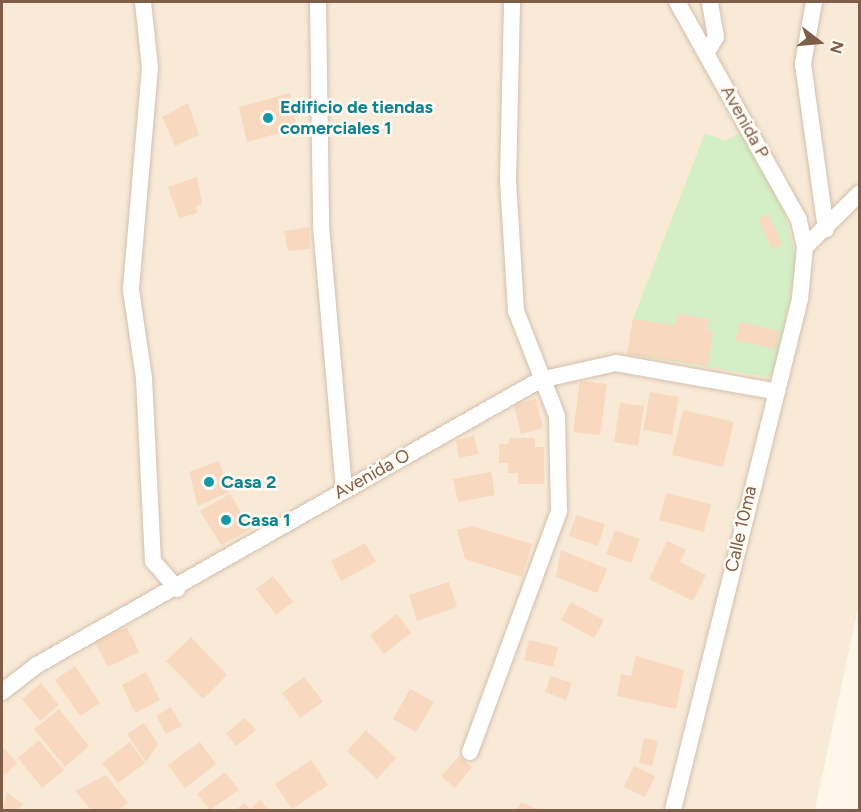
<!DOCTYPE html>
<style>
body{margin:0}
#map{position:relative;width:861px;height:812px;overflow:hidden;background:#fff8ea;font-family:Figtree,sans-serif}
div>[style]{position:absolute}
.residential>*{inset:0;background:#f8ead7}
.green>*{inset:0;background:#d4efc5}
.building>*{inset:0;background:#f8d8be}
.roads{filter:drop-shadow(0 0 2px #d4c0ad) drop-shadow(0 0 2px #d4c0ad)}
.minor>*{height:16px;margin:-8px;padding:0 8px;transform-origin:8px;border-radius:8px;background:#fff}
.dots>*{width:16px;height:16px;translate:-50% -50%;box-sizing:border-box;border:3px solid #fffbf3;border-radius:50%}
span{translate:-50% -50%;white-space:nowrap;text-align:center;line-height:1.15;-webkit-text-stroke:5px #fffbf3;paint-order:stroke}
.culture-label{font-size:18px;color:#0d838f;font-weight:700}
.left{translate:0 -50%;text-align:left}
.street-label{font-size:18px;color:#7e5e48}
.frame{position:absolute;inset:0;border:3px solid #7e5e48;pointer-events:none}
.north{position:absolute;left:789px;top:12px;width:60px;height:60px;-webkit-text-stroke:4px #fffbf3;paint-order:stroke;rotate:106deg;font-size:16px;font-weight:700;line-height:24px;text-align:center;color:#7e5e48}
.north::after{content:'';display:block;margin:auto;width:21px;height:27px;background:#7e5e48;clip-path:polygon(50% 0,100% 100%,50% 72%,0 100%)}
</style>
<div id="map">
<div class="residential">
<i style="clip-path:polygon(2px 2px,859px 2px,859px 603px,815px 810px,2px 810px)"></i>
</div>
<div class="green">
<i style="clip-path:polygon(743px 131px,782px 203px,797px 262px,774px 372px,768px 377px,627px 354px,633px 319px,705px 133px,725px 141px)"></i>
</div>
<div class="building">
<i style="clip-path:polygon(290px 93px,297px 128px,247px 142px,239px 107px)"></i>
<i style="clip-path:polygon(188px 103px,199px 135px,175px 146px,162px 117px)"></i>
<i style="clip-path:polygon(197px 177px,202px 203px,196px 207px,198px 213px,179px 218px,168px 187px)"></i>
<i style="clip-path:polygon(768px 214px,782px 244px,772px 249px,758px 219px)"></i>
<i style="clip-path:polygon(309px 227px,310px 249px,288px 251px,284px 231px)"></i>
<i style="clip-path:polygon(677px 314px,709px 319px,707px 330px,713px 331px,708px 366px,627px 354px,633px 319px,675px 325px)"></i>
<i style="clip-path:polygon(740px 322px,779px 331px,775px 349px,735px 340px)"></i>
<i style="clip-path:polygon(580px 381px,607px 384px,600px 435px,573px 432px)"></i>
<i style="clip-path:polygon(650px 392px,679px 397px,672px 435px,643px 430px)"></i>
<i style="clip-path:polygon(536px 399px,543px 428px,521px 434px,514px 405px)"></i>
<i style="clip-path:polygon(620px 403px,644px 406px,638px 446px,614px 442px)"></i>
<i style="clip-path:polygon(683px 410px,734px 422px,723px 467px,672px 455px)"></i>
<i style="clip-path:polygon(474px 436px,478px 454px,459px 458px,456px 440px)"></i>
<i style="clip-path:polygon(509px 438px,535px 438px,535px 447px,544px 447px,544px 484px,518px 484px,518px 473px,508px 473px,508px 463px,499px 463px,499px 444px,509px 444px)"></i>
<i style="clip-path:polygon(219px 461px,229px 492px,198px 506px,189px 472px)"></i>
<i style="clip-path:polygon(491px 472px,495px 495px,458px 502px,453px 479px)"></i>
<i style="clip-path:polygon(666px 493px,711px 504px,704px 532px,659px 520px)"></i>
<i style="clip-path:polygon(230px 494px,251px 529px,221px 545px,200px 511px)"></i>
<i style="clip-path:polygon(576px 515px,605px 524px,598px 546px,569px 536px)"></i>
<i style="clip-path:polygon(472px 526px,532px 544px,522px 577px,465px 559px,457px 530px)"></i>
<i style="clip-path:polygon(615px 530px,640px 539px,631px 563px,606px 554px)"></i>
<i style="clip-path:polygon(667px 541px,686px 550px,680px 562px,706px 575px,693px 601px,649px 579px)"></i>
<i style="clip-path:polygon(365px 543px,376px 562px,341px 581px,331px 561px)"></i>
<i style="clip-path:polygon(561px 550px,607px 569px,597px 593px,556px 577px)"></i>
<i style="clip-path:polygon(273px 576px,293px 602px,276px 615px,256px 589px)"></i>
<i style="clip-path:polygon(449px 582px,457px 607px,417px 621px,409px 595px)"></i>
<i style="clip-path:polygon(571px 602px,604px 620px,594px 638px,561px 620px)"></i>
<i style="clip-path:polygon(397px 614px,411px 633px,384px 654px,370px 635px)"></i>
<i style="clip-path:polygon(127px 627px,139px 652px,108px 667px,95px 642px)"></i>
<i style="clip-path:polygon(191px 637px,227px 675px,203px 699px,166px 661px)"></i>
<i style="clip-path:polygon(529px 640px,558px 647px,553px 667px,524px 660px)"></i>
<i style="clip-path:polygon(636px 656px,684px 670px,676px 709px,617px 696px,621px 674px,631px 676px)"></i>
<i style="clip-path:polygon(75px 666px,100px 703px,80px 716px,55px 680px)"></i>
<i style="clip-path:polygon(146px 672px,160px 700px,135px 713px,122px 685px)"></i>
<i style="clip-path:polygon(551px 676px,572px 683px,566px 700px,545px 692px)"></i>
<i style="clip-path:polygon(304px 677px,323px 702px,300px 718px,282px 693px)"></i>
<i style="clip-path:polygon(41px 683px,59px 705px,40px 721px,22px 699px)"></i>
<i style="clip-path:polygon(410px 689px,434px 702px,416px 732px,393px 719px)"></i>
<i style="clip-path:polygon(171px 707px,182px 726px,166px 734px,156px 716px)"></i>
<i style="clip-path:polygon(59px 709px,89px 746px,65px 767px,34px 729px)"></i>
<i style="clip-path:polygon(245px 718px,256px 730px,236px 746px,226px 733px)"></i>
<i style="clip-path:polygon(144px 723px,158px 744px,146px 762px,127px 734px)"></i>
<i style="clip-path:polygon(366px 730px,396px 758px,377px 779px,347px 751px)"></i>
<i style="clip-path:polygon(644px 738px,658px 741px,652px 766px,639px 763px)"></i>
<i style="clip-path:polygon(39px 740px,64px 770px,42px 788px,18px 758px)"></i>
<i style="clip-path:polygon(130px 742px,145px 763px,118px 783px,102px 763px)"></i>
<i style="clip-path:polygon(200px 742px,216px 764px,185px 788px,168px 765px)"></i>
<i style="clip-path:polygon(2px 746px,17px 763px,2px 777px)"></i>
<i style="clip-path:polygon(459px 756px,472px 767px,455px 788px,441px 776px)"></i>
<i style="clip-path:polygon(311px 760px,328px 785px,292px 809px,275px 784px)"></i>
<i style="clip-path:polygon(634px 766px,655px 776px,645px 797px,624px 787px)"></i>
<i style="clip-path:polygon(225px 772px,239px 790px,210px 810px,197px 794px)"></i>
<i style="clip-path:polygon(106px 775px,128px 803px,118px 810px,91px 810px,75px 791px)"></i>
<i style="clip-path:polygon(7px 793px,23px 804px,19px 810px,2px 810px)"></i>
<i style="clip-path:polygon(260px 800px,269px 810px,235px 810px,245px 803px,250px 809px)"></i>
<i style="clip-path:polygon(521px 802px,539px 810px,517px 810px)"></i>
</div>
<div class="roads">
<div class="minor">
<i style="left:143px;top:2px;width:65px;rotate:83.9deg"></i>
<i style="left:150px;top:67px;width:224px;rotate:94.9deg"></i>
<i style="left:131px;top:290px;width:89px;rotate:81.6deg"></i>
<i style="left:144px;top:378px;width:183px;rotate:87.2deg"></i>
<i style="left:153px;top:561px;width:37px;rotate:49deg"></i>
<i style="left:318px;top:2px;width:224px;rotate:89.2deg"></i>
<i style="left:321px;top:226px;width:264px;rotate:85deg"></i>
<i style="left:814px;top:2px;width:63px;rotate:100.1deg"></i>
<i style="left:803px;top:64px;width:167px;rotate:82.1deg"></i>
<i style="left:707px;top:52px;width:17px;rotate:-59deg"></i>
<i style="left:716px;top:37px;width:36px;rotate:-100deg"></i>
<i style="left:805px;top:247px;width:77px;rotate:-44.5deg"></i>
<i style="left:2px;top:692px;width:44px;rotate:-37.6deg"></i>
<i style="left:37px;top:665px;width:578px;rotate:-29.54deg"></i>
<i style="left:540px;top:380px;width:78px;rotate:-12.6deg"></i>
<i style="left:616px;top:363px;width:159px;rotate:10.1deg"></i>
<i style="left:470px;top:752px;width:257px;rotate:-69.7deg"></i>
<i style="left:559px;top:511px;width:95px;rotate:-91.2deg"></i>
<i style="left:557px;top:416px;width:113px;rotate:-111.3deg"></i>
<i style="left:516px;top:311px;width:130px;rotate:-93.5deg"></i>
<i style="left:508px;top:181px;width:179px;rotate:-88.7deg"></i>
<i style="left:673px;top:810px;width:527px;rotate:-76.04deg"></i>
<i style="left:800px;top:299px;width:52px;rotate:-84.5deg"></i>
<i style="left:805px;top:247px;width:28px;rotate:-103deg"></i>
<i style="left:799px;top:220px;width:250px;rotate:-119.2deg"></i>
</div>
</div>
<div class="dots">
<i style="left:268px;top:118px;background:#0f9aa8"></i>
<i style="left:209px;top:482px;background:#0f9aa8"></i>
<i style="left:226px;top:520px;background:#0f9aa8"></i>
</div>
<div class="culture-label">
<span class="left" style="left:280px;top:118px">Edificio de tiendas<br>comerciales 1</span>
<span class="left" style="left:221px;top:482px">Casa 2</span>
<span class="left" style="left:238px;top:520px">Casa 1</span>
</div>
<div class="street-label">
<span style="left:745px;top:122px;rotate:61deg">Avenida P</span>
<span style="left:372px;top:474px;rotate:-29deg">Avenida O</span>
<span style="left:741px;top:529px;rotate:-77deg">Calle 10ma</span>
</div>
<div class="frame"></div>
<div class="north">N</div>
</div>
